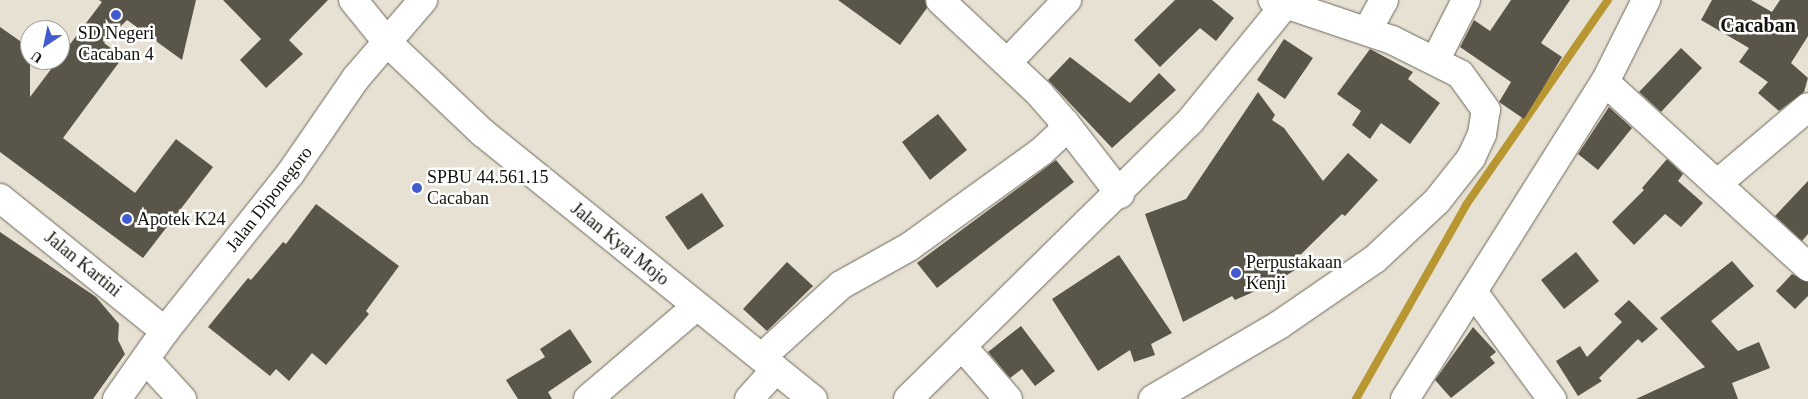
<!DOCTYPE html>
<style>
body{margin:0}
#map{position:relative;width:1808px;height:399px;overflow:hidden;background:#e7e1d3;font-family:"Times New Roman",serif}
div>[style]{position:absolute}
.stream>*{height:8px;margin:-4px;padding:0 4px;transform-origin:4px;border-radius:4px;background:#b89631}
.building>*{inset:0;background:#595548}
.roads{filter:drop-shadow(0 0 1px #6c675a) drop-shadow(0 0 1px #6c675a)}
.street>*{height:28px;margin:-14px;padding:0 14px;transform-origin:14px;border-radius:14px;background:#fff}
.secondary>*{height:28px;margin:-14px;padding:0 14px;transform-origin:14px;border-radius:14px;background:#fff}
.dots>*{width:14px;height:14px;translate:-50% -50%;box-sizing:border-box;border:2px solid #fff;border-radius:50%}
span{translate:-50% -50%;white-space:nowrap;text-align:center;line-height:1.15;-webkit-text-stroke:5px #fff;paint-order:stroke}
.poi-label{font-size:18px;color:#13110c}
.left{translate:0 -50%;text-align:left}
.street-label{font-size:18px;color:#13110c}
.quarter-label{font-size:20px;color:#13110c;font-weight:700}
.north{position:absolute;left:20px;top:20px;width:50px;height:50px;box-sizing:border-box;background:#fff;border:1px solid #a1a09e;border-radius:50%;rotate:214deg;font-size:14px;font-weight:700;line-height:20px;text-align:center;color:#13110c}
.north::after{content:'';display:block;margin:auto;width:18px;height:22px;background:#425ccf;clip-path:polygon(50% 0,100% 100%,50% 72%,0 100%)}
</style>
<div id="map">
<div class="stream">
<i style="left:1356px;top:399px;width:223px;rotate:-60.4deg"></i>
<i style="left:1466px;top:205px;width:249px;rotate:-55.3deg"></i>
</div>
<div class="building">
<i style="clip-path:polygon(99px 0,196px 0,182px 60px,127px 20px,104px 43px,123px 57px,63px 138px,135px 193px,176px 139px,213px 167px,143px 258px,0 152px,0 27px,30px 48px,30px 97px,102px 2px)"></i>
<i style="clip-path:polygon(223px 0,328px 0,289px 40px,303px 54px,266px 88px,240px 60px,261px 39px)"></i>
<i style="clip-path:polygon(838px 0,925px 0,927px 8px,900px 45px)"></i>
<i style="clip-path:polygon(1175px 0,1212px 0,1234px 18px,1216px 41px,1200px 28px,1160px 67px,1134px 40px)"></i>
<i style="clip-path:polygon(1511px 0,1570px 0,1541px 43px,1562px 57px,1524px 119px,1499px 102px,1511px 82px,1460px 47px,1474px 20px,1490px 31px)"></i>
<i style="clip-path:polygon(1712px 0,1751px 0,1772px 12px,1780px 0,1808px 0,1808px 36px,1791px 63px,1808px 78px,1804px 92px,1779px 111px,1758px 93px,1768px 82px,1739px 62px,1749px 48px,1701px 20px)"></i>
<i style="clip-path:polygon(1284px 39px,1313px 58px,1285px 99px,1257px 80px)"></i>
<i style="clip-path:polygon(1681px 48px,1702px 68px,1661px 112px,1639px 92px)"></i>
<i style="clip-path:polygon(1370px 49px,1413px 72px,1408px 79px,1440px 103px,1410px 144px,1381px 123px,1370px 139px,1352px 125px,1361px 111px,1337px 94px)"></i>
<i style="clip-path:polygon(1070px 57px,1130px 103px,1159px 73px,1176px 90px,1112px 148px,1048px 80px)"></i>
<i style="clip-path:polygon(1258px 92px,1275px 115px,1272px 120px,1284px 128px,1323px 181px,1348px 153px,1378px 180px,1345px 216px,1342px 214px,1291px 264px,1295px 270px,1274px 283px,1235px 300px,1232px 296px,1183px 322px,1145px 214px,1186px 199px)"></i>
<i style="clip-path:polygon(1609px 107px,1632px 128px,1598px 170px,1578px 154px)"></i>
<i style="clip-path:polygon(938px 114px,967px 150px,930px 180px,902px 142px)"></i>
<i style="clip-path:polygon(1667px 159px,1683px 174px,1678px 181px,1703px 203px,1681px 227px,1665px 214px,1634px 245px,1612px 222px,1644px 190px,1642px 188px)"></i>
<i style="clip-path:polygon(1056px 160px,1074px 182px,937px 288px,917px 263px)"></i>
<i style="clip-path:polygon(1808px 181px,1808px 234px,1802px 241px,1775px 216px)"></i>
<i style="clip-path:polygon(702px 193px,724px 226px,688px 250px,665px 217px)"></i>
<i style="clip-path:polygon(316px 204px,399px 266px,366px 311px,369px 314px,326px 365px,312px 353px,289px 381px,276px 369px,270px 376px,208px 327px,248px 278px,251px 280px,283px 242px,286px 244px)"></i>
<i style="clip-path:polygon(0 232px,96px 297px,119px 324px,118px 340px,125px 354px,93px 399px,0 399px)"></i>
<i style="clip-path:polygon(1576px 252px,1599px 281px,1564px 309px,1541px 280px)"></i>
<i style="clip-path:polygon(1119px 255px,1172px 333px,1151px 344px,1155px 355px,1134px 362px,1130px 350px,1098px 371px,1052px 299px)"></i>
<i style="clip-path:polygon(1732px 261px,1754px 286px,1711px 321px,1738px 351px,1759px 342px,1770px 368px,1732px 383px,1738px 399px,1636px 399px,1705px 367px,1660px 318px)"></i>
<i style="clip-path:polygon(787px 262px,813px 286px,767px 331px,743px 309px)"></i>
<i style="clip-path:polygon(1792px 274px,1808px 282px,1808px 296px,1795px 309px,1776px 291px)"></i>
<i style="clip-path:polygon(1629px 300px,1658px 329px,1642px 343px,1638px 339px,1599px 378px,1602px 381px,1578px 396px,1556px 361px,1580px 346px,1587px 357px,1622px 322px,1614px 314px)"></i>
<i style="clip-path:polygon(1021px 326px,1055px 371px,1035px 386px,1022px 369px,1010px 378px,988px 352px)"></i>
<i style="clip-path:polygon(1473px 327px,1496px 352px,1490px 357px,1495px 363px,1451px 398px,1435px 380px)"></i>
<i style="clip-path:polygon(570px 329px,592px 362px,548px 392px,552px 399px,518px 399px,506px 380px,545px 357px,540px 349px)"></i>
</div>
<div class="roads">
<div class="street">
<i style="left:1367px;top:31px;width:35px;rotate:-61deg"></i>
<i style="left:1436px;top:59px;width:66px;rotate:-63deg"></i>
<i style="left:1008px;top:62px;width:86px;rotate:-46.4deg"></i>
<i style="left:1605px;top:82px;width:275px;rotate:42.3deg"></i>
<i style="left:1065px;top:123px;width:90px;rotate:52.2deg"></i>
<i style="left:1717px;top:184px;width:119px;rotate:-40.2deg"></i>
<i style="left:0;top:198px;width:212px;rotate:38.9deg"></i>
<i style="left:1474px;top:293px;width:132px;rotate:53.7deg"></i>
<i style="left:763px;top:356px;width:105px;rotate:-42.3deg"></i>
<i style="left:841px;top:285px;width:78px;rotate:-29.2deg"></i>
<i style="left:909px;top:247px;width:164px;rotate:-35.8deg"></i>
<i style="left:1042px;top:151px;width:25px;rotate:-43deg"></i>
<i style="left:1060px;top:134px;width:12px;rotate:-66deg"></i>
<i style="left:1065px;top:123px;width:38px;rotate:-131deg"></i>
<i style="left:1040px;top:94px;width:137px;rotate:-136.8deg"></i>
<i style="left:147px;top:361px;width:52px;rotate:47.4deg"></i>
<i style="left:588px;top:399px;width:143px;rotate:-40.5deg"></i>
<i style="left:749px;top:399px;width:40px;rotate:-48deg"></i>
<i style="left:908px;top:399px;width:76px;rotate:-44.5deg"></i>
<i style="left:1008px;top:399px;width:70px;rotate:-131deg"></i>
<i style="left:962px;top:346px;width:322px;rotate:-44.6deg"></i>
<i style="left:1191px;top:120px;width:147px;rotate:-50.8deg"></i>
<i style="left:1153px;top:399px;width:146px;rotate:-30.4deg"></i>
<i style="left:1279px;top:325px;width:116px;rotate:-34.5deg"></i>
<i style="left:1375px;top:259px;width:85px;rotate:-43.1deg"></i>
<i style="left:1437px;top:201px;width:55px;rotate:-51.7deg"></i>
<i style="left:1471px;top:158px;width:26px;rotate:-65deg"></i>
<i style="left:1482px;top:134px;width:24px;rotate:-81deg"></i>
<i style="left:1486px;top:110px;width:44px;rotate:-125.8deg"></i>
<i style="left:1460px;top:74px;width:76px;rotate:-153.4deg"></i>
<i style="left:1392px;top:40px;width:126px;rotate:-161.4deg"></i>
</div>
<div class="secondary">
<i style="left:353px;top:0;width:55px;rotate:50.9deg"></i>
<i style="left:388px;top:43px;width:131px;rotate:43.5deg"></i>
<i style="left:483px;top:133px;width:424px;rotate:38.9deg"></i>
<i style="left:117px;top:399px;width:83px;rotate:-54.8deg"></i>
<i style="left:165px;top:331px;width:201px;rotate:-51.5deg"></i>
<i style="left:290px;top:174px;width:116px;rotate:-55.5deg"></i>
<i style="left:356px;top:78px;width:103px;rotate:-49.3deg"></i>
<i style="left:1405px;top:399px;width:375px;rotate:-57.8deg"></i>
<i style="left:1605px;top:82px;width:92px;rotate:-63.4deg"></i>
</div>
</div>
<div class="dots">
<i style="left:116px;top:15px;background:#425ccf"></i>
<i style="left:417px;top:188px;background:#425ccf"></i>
<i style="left:127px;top:219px;background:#425ccf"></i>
<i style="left:1236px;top:273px;background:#425ccf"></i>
</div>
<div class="poi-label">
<span style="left:116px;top:44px">SD Negeri<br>Cacaban 4</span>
<span class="left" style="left:427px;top:188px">SPBU 44.561.15<br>Cacaban</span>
<span class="left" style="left:137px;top:219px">Apotek K24</span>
<span class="left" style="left:1246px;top:273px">Perpustakaan<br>Kenji</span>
</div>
<div class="street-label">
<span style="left:269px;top:199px;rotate:-52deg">Jalan Diponegoro</span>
<span style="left:620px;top:244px;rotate:39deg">Jalan Kyai Mojo</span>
<span style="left:83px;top:264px;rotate:39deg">Jalan Kartini</span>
</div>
<div class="quarter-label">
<span style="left:1758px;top:25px">Cacaban</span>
</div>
<div class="north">U</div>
</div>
